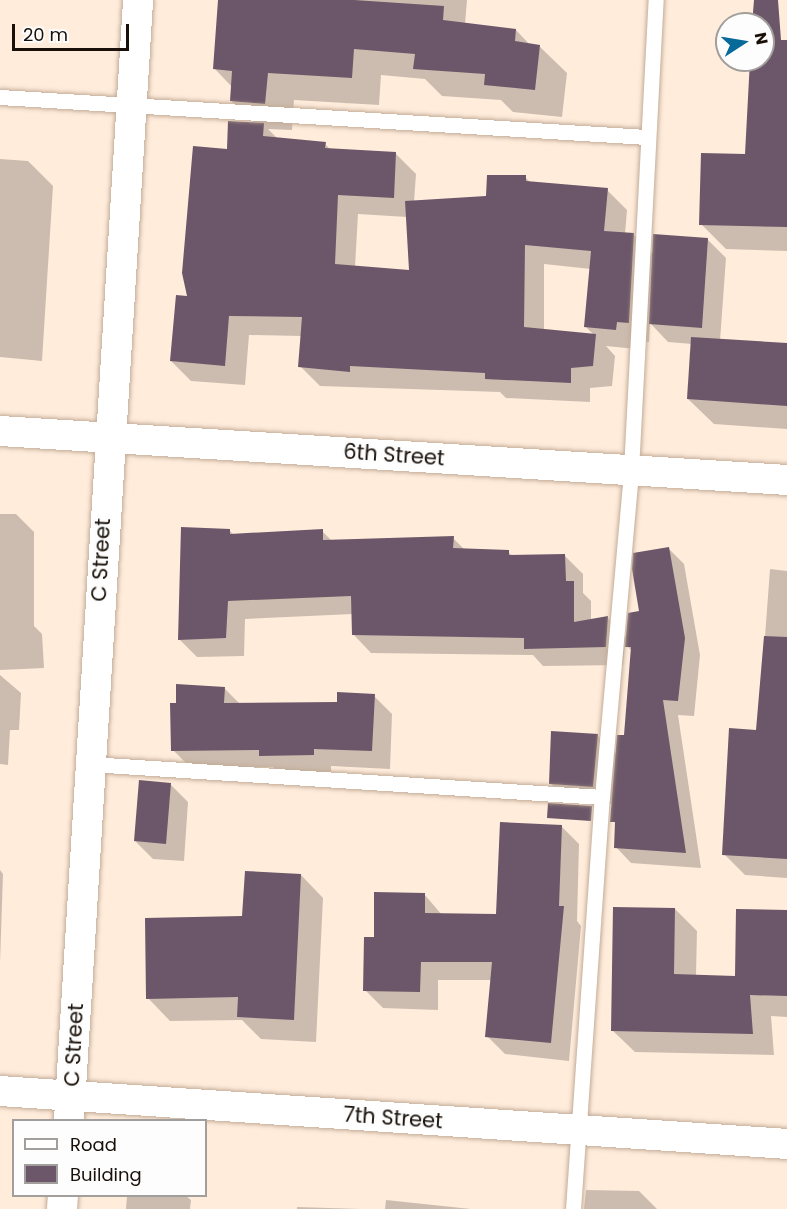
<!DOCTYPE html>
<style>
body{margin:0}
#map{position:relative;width:787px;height:1209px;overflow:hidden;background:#ffecdb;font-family:Poppins,sans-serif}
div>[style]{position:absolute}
.shadow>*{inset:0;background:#0003}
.building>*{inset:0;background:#6b5769}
.roads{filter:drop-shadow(0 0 2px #c3ac98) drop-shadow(0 0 2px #c3ac98)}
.lane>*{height:15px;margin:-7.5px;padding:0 7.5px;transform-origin:7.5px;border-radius:7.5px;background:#fff}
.street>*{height:30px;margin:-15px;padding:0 15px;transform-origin:15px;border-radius:15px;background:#fff}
span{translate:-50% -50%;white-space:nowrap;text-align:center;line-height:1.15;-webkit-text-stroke:6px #fdfdfd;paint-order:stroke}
.street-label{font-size:21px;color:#181009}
.legend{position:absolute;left:12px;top:1119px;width:195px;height:78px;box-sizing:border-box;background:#fdfdfd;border:2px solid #a19e9b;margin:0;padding:8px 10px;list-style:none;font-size:18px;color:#181009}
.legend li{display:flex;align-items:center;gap:12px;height:30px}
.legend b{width:30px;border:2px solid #a19e9b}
.north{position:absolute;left:715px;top:12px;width:60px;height:60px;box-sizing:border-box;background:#fdfdfd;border:2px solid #a19e9b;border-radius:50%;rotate:78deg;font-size:16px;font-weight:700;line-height:24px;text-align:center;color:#181009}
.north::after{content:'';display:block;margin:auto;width:21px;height:27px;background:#076a98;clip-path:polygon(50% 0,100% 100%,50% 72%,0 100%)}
.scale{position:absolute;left:12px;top:24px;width:117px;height:27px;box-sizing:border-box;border:3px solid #181009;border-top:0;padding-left:8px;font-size:18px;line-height:21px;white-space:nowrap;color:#181009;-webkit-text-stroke:4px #fdfdfd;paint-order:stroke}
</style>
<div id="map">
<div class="shadow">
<i style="clip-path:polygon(evenodd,219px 0,467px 0,465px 24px,516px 30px,530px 45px,539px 46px,567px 73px,562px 117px,513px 112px,501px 100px,442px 96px,425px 79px,381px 75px,379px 105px,294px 100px,292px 130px,268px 129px,278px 139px,325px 144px,331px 150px,396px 154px,416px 174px,414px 202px,488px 198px,525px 177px,531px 183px,607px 190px,627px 210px,625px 234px,633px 234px,654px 255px,707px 239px,726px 258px,720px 341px,787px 345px,787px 429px,714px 424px,688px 399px,692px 344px,668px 342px,650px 323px,649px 342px,636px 342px,636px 349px,606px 346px,615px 356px,612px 386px,590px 388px,590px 402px,506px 398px,500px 392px,320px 386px,300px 366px,302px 336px,249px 335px,245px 385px,191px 381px,171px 361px,228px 150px,255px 124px,231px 101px,232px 87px,215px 69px,219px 0,358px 214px,407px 217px,410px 272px,355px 267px,358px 214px,219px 0,544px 264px,591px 269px,585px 326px,595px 336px,544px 330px,544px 264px)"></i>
<i style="clip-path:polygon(763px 40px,787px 41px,787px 251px,726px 249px,701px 224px,746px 156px,752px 60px,763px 60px)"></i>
<i style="clip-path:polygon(0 159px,28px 161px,53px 186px,42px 361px,0 357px)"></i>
<i style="clip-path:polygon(0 514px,16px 514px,34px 532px,34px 626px,42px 634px,44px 668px,0 670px)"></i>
<i style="clip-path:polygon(229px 530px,235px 536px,322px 531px,333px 542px,453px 538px,465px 550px,508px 552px,513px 556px,565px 556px,583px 574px,583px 593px,591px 601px,591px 621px,608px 618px,627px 638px,668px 548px,684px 564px,700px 655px,694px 716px,678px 715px,701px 868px,631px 863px,616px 847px,614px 804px,568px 801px,550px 783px,597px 735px,617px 755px,626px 737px,633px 652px,625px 644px,623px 665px,543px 666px,533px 655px,371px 653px,353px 634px,353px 614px,245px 619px,244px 656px,197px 657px,179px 639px)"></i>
<i style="clip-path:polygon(770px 569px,787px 571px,787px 878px,745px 875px,724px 854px,758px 731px)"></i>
<i style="clip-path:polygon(0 675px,21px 693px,19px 730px,10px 730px,8px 765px,0 764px)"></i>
<i style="clip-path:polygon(224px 688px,240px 704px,338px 704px,374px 696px,392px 714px,390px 769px,331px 766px,331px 773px,279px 773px,273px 767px,191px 768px,173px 750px,177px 704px)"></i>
<i style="clip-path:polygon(170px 784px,188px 802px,184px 861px,153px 859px,135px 841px)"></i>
<i style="clip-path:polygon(561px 826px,579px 844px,577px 921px,581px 926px,569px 1061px,505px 1054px,487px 1036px,492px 980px,438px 980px,438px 1010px,383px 1008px,365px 990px,375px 938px,424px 894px,442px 915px,498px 916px)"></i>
<i style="clip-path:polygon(0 870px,3px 874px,0 963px)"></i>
<i style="clip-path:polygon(301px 875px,323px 898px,316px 1042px,261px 1039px,242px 1020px,170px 1021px,148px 998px)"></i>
<i style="clip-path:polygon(675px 909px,697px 931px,696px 976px,737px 977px,787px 911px,787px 1017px,771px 1016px,774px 1055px,635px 1052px,612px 1030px)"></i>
<i style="clip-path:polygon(586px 1190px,639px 1191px,657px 1209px,584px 1209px)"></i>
<i style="clip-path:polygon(127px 1196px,186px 1196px,191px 1200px,190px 1209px,126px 1209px)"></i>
<i style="clip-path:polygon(386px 1200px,471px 1209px,385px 1209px)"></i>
<i style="clip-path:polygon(297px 1207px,361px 1209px,297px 1209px)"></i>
</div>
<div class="building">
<i style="clip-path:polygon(218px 0,354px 0,444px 6px,443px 20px,516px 29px,515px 41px,540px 45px,535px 90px,484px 85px,485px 74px,413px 69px,415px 54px,354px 49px,352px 78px,268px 73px,265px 104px,230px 101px,232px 71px,213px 69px)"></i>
<i style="clip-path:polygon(754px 0,778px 0,781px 40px,787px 40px,787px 227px,699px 225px,701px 153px,745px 154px,750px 60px,763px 60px,763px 24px,752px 24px)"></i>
<i style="clip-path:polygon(228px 121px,264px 123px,263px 136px,326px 142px,325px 148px,396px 152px,394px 198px,338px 195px,335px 264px,409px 270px,405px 201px,486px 196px,487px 175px,526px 175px,526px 181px,608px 188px,604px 231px,634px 233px,629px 323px,617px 322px,616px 330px,584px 327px,591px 251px,525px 245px,524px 327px,596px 334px,593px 366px,571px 368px,571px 383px,485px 379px,485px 373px,350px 366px,350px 372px,298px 367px,302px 317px,229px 316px,225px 366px,170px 361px,176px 295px,187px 296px,182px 273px,193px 146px,227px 149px)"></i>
<i style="clip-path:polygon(653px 234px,708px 238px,702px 328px,649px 324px)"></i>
<i style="clip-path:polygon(691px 337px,787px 343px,787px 406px,687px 399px)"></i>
<i style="clip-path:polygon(181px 527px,230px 529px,230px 534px,323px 529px,323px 540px,454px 536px,453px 548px,509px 550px,509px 555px,565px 554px,566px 581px,574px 581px,574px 622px,608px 616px,606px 647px,524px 649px,524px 638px,352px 635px,351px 596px,228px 601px,226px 638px,178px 640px)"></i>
<i style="clip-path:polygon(669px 547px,685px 638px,678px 701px,663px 700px,686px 853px,614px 848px,615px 822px,610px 822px,617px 735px,624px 735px,631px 647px,625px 647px,628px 613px,639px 611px,632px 569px,633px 553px)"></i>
<i style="clip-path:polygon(764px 636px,787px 637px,787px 859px,722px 855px,729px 728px,756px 730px)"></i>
<i style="clip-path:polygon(176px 684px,225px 687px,224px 703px,337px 702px,337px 692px,375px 694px,372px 751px,314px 749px,314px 755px,259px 756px,259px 750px,171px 751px,170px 703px,176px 703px)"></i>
<i style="clip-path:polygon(551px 731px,598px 734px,593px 787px,549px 784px)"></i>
<i style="clip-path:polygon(139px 780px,171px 783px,166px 844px,134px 841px)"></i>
<i style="clip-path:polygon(548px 803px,592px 806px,591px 821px,547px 818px)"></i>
<i style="clip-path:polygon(500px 822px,562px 825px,559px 906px,564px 906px,551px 1043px,485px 1037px,492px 962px,421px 962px,420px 992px,363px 991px,364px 937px,374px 937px,374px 892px,425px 893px,425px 913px,496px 914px)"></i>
<i style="clip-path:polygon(245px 871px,301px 874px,294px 1020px,237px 1017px,238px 997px,146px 999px,145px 918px,242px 916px)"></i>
<i style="clip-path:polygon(613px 907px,675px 908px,674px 974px,735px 976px,736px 909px,787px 910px,787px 996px,750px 995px,753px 1034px,611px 1031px)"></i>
</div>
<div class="roads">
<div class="lane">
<i style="left:0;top:97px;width:648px;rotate:3.54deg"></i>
<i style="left:90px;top:764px;width:513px;rotate:3.69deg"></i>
<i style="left:573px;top:1209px;width:413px;rotate:-86deg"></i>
<i style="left:602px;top:797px;width:328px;rotate:-84.9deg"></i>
<i style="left:631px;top:470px;width:471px;rotate:-87deg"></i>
</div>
<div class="street">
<i style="left:0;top:431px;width:789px;rotate:3.56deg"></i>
<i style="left:0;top:1091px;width:789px;rotate:3.85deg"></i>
<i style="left:69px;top:1120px;width:1122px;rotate:-86.47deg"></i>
<i style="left:62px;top:1209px;width:13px;rotate:-86deg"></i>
</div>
</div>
<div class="street-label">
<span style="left:394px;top:455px;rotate:4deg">6th Street</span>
<span style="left:101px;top:560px;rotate:-87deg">C Street</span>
<span style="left:74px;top:1045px;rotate:-87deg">C Street</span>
<span style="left:393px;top:1118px;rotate:4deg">7th Street</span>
</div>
<ul class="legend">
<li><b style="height:8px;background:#fff"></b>Road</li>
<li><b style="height:16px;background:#6b5769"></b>Building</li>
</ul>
<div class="north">N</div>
<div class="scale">20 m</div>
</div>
